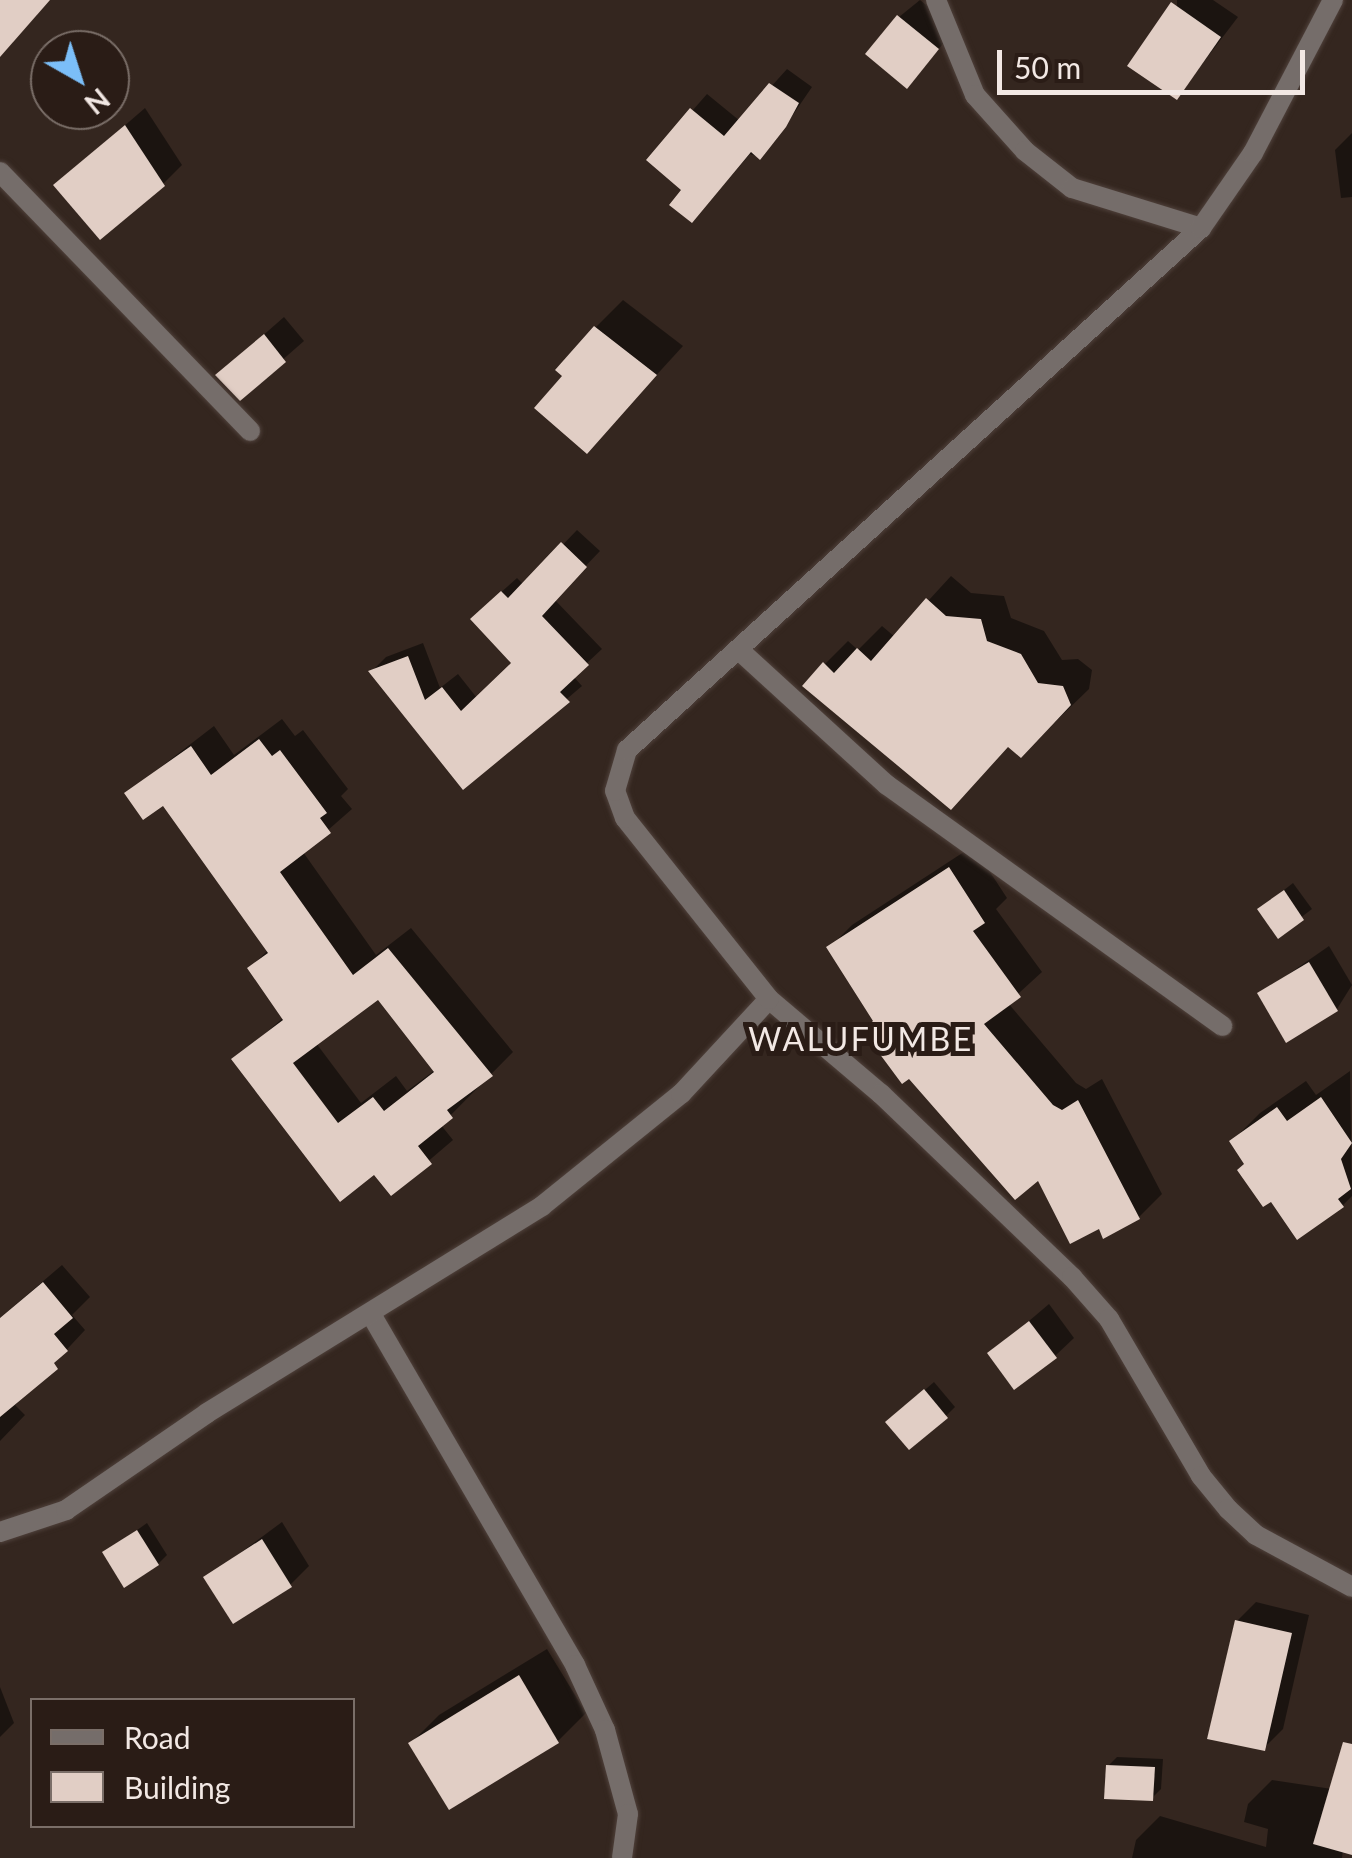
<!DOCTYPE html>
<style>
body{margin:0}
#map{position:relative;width:1352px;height:1858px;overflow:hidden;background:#34261f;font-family:Lato,sans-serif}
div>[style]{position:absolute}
.shadow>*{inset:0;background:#0007}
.building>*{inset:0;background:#e1cec5}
.roads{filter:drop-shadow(0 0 2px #4f413b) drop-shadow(0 0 2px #4f413b)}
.street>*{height:20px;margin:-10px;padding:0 10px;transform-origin:10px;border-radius:10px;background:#756d6a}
span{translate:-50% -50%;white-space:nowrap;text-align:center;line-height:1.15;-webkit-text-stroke:10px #2a1c16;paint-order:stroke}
.quarter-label{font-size:32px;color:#f2e8e4;letter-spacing:2.5px}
.legend{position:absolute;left:30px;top:1698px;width:325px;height:130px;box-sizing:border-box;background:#2a1c16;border:2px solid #7a6e68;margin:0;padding:12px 18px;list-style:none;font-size:30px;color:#f2e8e4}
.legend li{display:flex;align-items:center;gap:20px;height:50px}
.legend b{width:50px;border:2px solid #7a6e68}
.north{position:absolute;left:30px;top:30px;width:100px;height:100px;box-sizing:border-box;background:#2a1c16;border:2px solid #7a6e68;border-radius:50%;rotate:141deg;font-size:28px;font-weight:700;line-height:40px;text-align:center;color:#f2e8e4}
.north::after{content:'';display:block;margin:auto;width:35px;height:45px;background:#7bbef8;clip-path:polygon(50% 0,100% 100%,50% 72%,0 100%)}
.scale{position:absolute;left:997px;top:50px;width:308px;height:45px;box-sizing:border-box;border:5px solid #f2e8e4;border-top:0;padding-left:12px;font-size:30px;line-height:35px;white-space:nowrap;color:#f2e8e4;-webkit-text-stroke:8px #2a1c16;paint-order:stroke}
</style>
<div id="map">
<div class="shadow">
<i style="clip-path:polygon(920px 0,956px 29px,907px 85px,899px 17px)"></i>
<i style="clip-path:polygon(1177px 0,1213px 0,1238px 17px,1177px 97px)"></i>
<i style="clip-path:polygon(787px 69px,812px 87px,775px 141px,759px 157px,750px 154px,707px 204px,649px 160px,707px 94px,740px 121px)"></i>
<i style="clip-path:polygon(145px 108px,182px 165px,163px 184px,56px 185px)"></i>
<i style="clip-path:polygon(1352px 133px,1352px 197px,1341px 198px,1335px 150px)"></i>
<i style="clip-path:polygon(623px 300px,683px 346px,587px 451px,566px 376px,595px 328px)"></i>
<i style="clip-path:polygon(284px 317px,304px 341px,240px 397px,218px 375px)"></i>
<i style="clip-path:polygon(577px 530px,600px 551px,554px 599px,602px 649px,573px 676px,582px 686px,464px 787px,372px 671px,386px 657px,423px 643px,440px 688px,458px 674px,477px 698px,514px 663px,488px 604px,517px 578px,524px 585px)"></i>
<i style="clip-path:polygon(951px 576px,971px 593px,1004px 596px,1011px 618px,1044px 631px,1062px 660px,1078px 659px,1092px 670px,1089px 689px,1021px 755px,1009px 744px,950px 807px,825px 664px,848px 641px,858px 650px,882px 626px,895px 637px)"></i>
<i style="clip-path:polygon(evenodd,282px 719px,295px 736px,303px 730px,348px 789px,341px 796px,352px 809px,303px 852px,376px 955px,411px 928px,513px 1052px,441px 1125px,453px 1140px,391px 1193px,374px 1171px,235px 1060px,284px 1017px,250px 968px,268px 950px,163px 803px,127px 793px,214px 726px,234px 755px,282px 719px,378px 997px,435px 1070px,407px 1091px,396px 1076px,361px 1103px,316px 1043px,378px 997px)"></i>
<i style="clip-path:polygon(973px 846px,1007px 898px,996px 909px,1042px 972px,1008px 1003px,1076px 1083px,1086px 1089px,1102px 1079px,1162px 1194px,1139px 1217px,1100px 1226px,1039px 1177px,875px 1020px,829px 948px,852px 925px)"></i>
<i style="clip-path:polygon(1293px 883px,1312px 909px,1278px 935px,1260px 909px)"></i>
<i style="clip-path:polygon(1329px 946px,1352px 985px,1337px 1009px,1260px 994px)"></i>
<i style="clip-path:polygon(1350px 1071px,1352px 1196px,1343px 1205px,1247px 1163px,1232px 1141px,1260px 1113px,1306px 1081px,1316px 1095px)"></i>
<i style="clip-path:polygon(62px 1265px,90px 1297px,72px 1315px,85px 1330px,15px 1405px,25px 1415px,0 1441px,0 1318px)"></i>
<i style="clip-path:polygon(1049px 1304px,1074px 1338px,1055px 1356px,990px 1354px)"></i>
<i style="clip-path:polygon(934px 1382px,955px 1407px,946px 1416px,897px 1414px)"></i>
<i style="clip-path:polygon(282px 1522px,309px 1566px,290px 1585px,206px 1578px)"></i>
<i style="clip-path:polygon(147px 1523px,167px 1555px,158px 1564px,105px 1553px)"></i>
<i style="clip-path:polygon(1256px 1602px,1309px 1615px,1283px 1729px,1264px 1748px,1237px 1621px)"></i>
<i style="clip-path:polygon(547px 1649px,586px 1713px,558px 1741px,411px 1743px,439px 1715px)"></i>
<i style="clip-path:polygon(0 1687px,14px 1723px,0 1737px)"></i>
<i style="clip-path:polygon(1117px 1757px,1163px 1759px,1161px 1789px,1152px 1798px,1108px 1766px)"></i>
<i style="clip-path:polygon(1352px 1765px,1352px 1853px,1343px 1850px,1342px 1858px,1132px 1858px,1136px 1840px,1160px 1816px,1266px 1847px,1268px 1829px,1244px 1822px,1248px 1804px,1272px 1780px,1332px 1789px)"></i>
</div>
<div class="building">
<i style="clip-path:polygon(0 0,50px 0,0 57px)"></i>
<i style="clip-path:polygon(1171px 2px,1221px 37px,1177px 100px,1127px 66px)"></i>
<i style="clip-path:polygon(897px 15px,939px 49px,907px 89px,865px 54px)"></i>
<i style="clip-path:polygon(769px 83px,799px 103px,786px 127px,760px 160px,751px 152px,692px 223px,669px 205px,681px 190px,646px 160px,690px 108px,724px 136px)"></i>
<i style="clip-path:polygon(125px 125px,165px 186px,100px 240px,53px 185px)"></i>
<i style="clip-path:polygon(594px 326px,657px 375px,587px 454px,534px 408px,562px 376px,555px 370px)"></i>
<i style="clip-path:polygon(264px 334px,286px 362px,240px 401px,215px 375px)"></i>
<i style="clip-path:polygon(561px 542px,587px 567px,542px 616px,589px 665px,560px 692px,570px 702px,463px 790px,368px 671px,408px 656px,425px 700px,442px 687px,461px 711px,511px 663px,470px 619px,501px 591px,508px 598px)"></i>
<i style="clip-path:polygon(926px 598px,946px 616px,981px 619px,987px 641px,1021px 654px,1038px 683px,1063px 686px,1071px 705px,1021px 758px,1008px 747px,951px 810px,802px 686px,823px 662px,834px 673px,857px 648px,871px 661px)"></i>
<i style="clip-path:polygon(evenodd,259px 739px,272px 756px,280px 750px,327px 813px,320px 818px,331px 833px,280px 872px,353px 975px,388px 948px,493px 1076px,447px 1110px,453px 1118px,418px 1146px,432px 1164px,391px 1196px,374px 1175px,340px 1202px,231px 1059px,283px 1020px,247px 968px,268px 953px,163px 806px,143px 820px,124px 793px,191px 746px,211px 775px,259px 739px,378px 1000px,434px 1072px,384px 1111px,373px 1097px,338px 1123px,293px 1063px,378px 1000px)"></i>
<i style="clip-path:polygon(949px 867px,985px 923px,973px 931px,1021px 997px,984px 1024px,1053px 1105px,1062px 1110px,1078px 1100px,1140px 1219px,1103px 1239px,1099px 1229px,1070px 1244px,1038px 1181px,1015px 1200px,909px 1079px,902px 1084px,862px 1030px,873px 1021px,826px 947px)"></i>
<i style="clip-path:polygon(1284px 890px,1304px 920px,1278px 939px,1257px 909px)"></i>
<i style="clip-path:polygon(1309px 962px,1338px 1011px,1286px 1043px,1257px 993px)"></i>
<i style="clip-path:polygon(1321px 1097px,1352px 1143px,1341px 1159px,1351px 1189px,1338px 1199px,1344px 1207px,1297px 1240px,1271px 1202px,1263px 1207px,1237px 1170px,1244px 1164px,1229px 1141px,1277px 1107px,1287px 1121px)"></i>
<i style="clip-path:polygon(43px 1282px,73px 1318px,54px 1334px,68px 1351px,54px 1363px,58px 1369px,0 1417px,0 1318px)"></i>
<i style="clip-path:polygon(1029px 1321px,1057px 1358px,1014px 1390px,987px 1353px)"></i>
<i style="clip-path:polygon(924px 1389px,948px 1418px,909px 1450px,885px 1422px)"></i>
<i style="clip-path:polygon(137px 1530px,159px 1565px,124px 1588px,102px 1552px)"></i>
<i style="clip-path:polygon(262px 1539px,292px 1587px,233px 1624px,203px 1577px)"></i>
<i style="clip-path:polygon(1235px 1620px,1292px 1633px,1265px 1751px,1207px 1739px)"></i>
<i style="clip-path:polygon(519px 1675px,559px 1743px,449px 1810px,408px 1743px)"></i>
<i style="clip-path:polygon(1343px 1742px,1352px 1744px,1352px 1855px,1313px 1844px)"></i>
<i style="clip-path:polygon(1106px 1765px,1155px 1767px,1153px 1801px,1104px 1799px)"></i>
</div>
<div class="roads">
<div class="street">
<i style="left:936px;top:0;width:103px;rotate:67.7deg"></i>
<i style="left:975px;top:95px;width:75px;rotate:48.2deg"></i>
<i style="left:1025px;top:151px;width:60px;rotate:38.2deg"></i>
<i style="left:1072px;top:188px;width:135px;rotate:17.2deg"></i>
<i style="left:0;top:172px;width:360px;rotate:46deg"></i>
<i style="left:739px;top:650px;width:200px;rotate:42.4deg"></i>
<i style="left:887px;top:785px;width:413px;rotate:35.7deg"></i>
<i style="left:769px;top:999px;width:147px;rotate:40.3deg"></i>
<i style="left:881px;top:1094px;width:265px;rotate:43.8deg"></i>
<i style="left:1072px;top:1277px;width:56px;rotate:48.6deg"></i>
<i style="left:1109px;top:1319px;width:182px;rotate:59.6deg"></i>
<i style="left:1201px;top:1476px;width:43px;rotate:50.7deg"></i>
<i style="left:1228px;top:1509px;width:38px;rotate:43deg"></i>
<i style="left:1256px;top:1535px;width:109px;rotate:28.4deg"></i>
<i style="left:372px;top:1316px;width:404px;rotate:59.8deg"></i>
<i style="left:575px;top:1665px;width:72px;rotate:65.2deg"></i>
<i style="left:605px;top:1730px;width:87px;rotate:74.7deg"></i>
<i style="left:628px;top:1814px;width:44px;rotate:97.8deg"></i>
<i style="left:0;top:1532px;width:70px;rotate:-18.4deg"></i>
<i style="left:66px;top:1510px;width:171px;rotate:-34.5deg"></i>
<i style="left:207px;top:1413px;width:394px;rotate:-31.7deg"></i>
<i style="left:542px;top:1206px;width:179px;rotate:-38.9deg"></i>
<i style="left:681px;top:1094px;width:129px;rotate:-47.2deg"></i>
<i style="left:769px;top:999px;width:231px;rotate:-128.5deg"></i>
<i style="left:625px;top:818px;width:29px;rotate:-110deg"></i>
<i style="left:615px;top:791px;width:43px;rotate:-73.7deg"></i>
<i style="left:627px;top:750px;width:776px;rotate:-42.28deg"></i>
<i style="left:1201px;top:228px;width:91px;rotate:-55.3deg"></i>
<i style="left:1253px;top:153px;width:173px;rotate:-62.4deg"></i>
</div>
</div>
<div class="quarter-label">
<span style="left:861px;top:1039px">WALUFUMBE</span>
</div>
<ul class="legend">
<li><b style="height:12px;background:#756d6a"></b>Road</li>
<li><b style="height:28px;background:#e1cec5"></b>Building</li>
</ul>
<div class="north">N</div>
<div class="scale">50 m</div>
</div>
